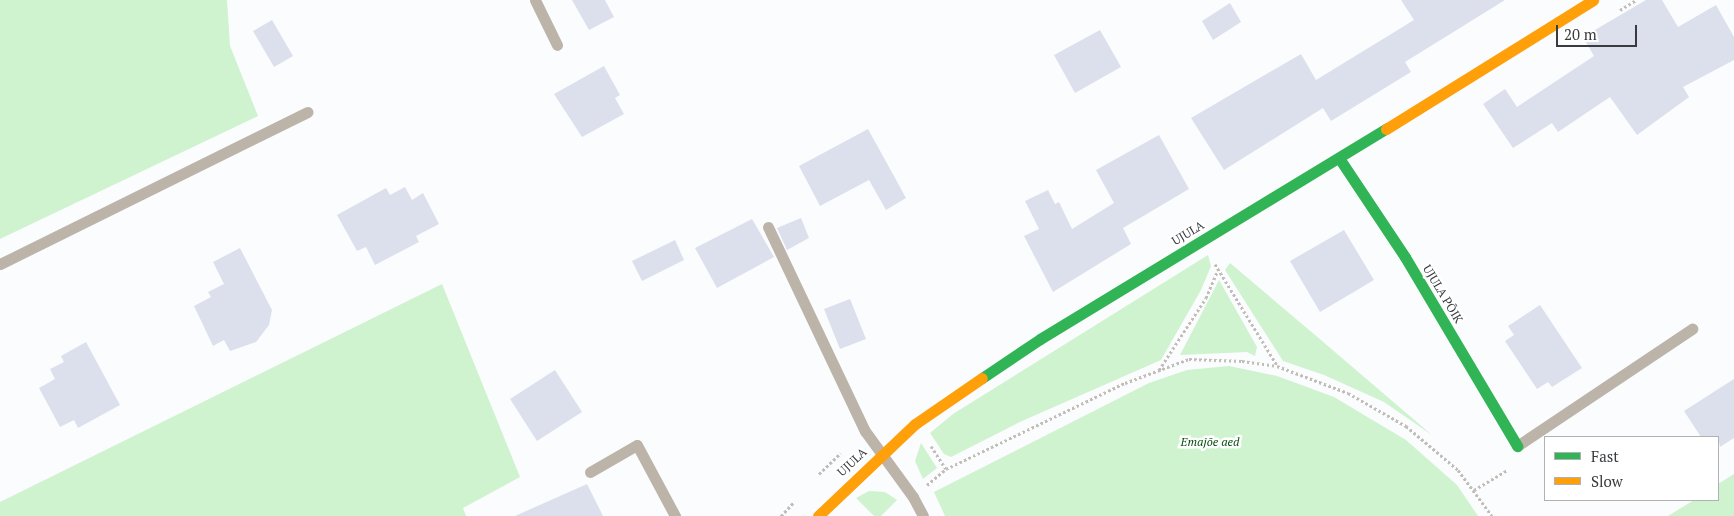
<!DOCTYPE html>
<meta charset="utf-8">
<style>
body{margin:0}
#map{position:relative;width:1734px;height:516px;overflow:hidden;background:#fbfcfe;font-family:"PT Serif",serif}
div>[style]{position:absolute}
.green>*{inset:0;background:#cff2cf}
.building>*{inset:0;background:#dce0ec}
.path>*{height:3px;margin-top:-1.5px;transform-origin:0;background:repeating-linear-gradient(90deg,#c2bdb7 0 2.5px,transparent 0 5px)}
.lane>*{height:11px;margin:-5.5px;padding:0 5.5px;transform-origin:5.5px;border-radius:5.5px;background:#bcb4a8}
.fast>*{height:11px;margin:-5.5px;padding:0 5.5px;transform-origin:5.5px;border-radius:5.5px;background:#30b455}
.slow>*{height:11px;margin:-5.5px;padding:0 5.5px;transform-origin:5.5px;border-radius:5.5px;background:#ff9f0a}
span{translate:-50% -50%;white-space:nowrap;text-align:center;line-height:1.15;-webkit-text-stroke:5px #fff;paint-order:stroke}
.street-label{font-size:12px;color:#393b3e}
.park-label{font-size:12px;color:#074c0e;font-style:italic}
.legend{position:absolute;left:1544px;top:436px;width:175px;height:65px;box-sizing:border-box;background:#fff;border:1px solid #b0b1b2;margin:0;padding:6px 9px;list-style:none;font-size:15px;color:#393b3e}
.legend li{display:flex;align-items:center;gap:10px;height:25px}
.legend b{width:25px;border:1px solid #b0b1b2}
.scale{position:absolute;left:1556px;top:25px;width:81px;height:22px;box-sizing:border-box;border:2px solid #393b3e;border-top:0;padding-left:6px;font-size:15px;line-height:18px;white-space:nowrap;color:#393b3e;-webkit-text-stroke:4px #fff;paint-order:stroke}
</style>
<div id="map">
<div class="green">
<i style="clip-path:polygon(0 0,227px 0,230px 46px,258px 116px,0 239px)"></i>
<i style="clip-path:polygon(1208px 255px,1211px 266px,1201px 290px,1161px 360px,1022px 421px,951px 457px,944px 454px,930px 433px,953px 414px)"></i>
<i style="clip-path:polygon(1230px 263px,1315px 335px,1432px 435px,1384px 402px,1324px 375px,1283px 361px,1225px 270px)"></i>
<i style="clip-path:polygon(1219px 280px,1257px 347px,1255px 356px,1247px 352px,1180px 355px)"></i>
<i style="clip-path:polygon(442px 284px,520px 477px,463px 508px,466px 516px,0 516px,0 502px)"></i>
<i style="clip-path:polygon(1229px 366px,1277px 376px,1334px 397px,1406px 440px,1457px 485px,1478px 516px,945px 516px,934px 492px,1149px 383px,1187px 370px)"></i>
<i style="clip-path:polygon(921px 443px,937px 468px,923px 479px,915px 461px)"></i>
<i style="clip-path:polygon(1734px 474px,1734px 516px,1668px 516px,1694px 500px,1718px 500px,1718px 484px)"></i>
<i style="clip-path:polygon(869px 491px,885px 492px,897px 500px,881px 516px,874px 516px,856px 498px)"></i>
</div>
<div class="building">
<i style="clip-path:polygon(572px 0,605px 0,614px 17px,589px 30px)"></i>
<i style="clip-path:polygon(1401px 0,1505px 0,1405px 62px,1411px 72px,1331px 121px,1323px 108px,1224px 170px,1191px 118px,1301px 54px,1316px 80px,1414px 20px)"></i>
<i style="clip-path:polygon(1646px 0,1662px 0,1678px 27px,1716px 5px,1734px 37px,1734px 60px,1683px 87px,1689px 97px,1637px 135px,1610px 97px,1558px 132px,1552px 123px,1513px 148px,1483px 104px,1505px 89px,1517px 107px,1594px 56px,1583px 37px)"></i>
<i style="clip-path:polygon(1230px 3px,1241px 22px,1213px 40px,1202px 21px)"></i>
<i style="clip-path:polygon(272px 20px,293px 56px,274px 67px,253px 31px)"></i>
<i style="clip-path:polygon(1100px 30px,1121px 67px,1075px 93px,1054px 55px)"></i>
<i style="clip-path:polygon(604px 66px,620px 95px,615px 98px,624px 114px,582px 137px,554px 94px)"></i>
<i style="clip-path:polygon(868px 129px,906px 198px,886px 210px,869px 180px,820px 206px,799px 166px)"></i>
<i style="clip-path:polygon(1159px 135px,1189px 189px,1123px 228px,1131px 244px,1053px 292px,1024px 236px,1039px 229px,1025px 201px,1048px 190px,1055px 204px,1059px 202px,1072px 229px,1114px 203px,1096px 170px)"></i>
<i style="clip-path:polygon(405px 187px,412px 200px,423px 193px,439px 224px,416px 236px,419px 242px,375px 265px,366px 247px,357px 251px,337px 215px,386px 188px,390px 195px)"></i>
<i style="clip-path:polygon(801px 218px,809px 238px,787px 250px,777px 228px)"></i>
<i style="clip-path:polygon(752px 219px,774px 257px,717px 288px,695px 248px)"></i>
<i style="clip-path:polygon(1344px 230px,1374px 280px,1320px 312px,1290px 261px)"></i>
<i style="clip-path:polygon(675px 240px,684px 260px,642px 281px,632px 261px)"></i>
<i style="clip-path:polygon(240px 248px,272px 310px,269px 325px,256px 342px,230px 351px,224px 340px,213px 346px,194px 306px,211px 297px,208px 292px,224px 284px,213px 262px)"></i>
<i style="clip-path:polygon(850px 299px,866px 339px,840px 349px,824px 309px)"></i>
<i style="clip-path:polygon(1540px 305px,1582px 368px,1552px 387px,1548px 382px,1537px 389px,1505px 341px,1514px 335px,1508px 326px)"></i>
<i style="clip-path:polygon(86px 342px,120px 405px,78px 428px,74px 420px,60px 427px,39px 388px,55px 379px,50px 369px,64px 362px,61px 356px)"></i>
<i style="clip-path:polygon(555px 370px,582px 412px,537px 441px,510px 399px)"></i>
<i style="clip-path:polygon(1734px 379px,1734px 438px,1720px 447px,1718px 437px,1701px 437px,1684px 411px)"></i>
<i style="clip-path:polygon(587px 484px,603px 516px,515px 516px)"></i>
</div>
<div class="path">
<i style="left:1620px;top:10px;width:19px;rotate:-32deg"></i>
<i style="left:1215px;top:264px;width:119px;rotate:58.5deg"></i>
<i style="left:1159px;top:370px;width:86px;rotate:-56.9deg"></i>
<i style="left:1206px;top:298px;width:30px;rotate:-67deg"></i>
<i style="left:931px;top:446px;width:27px;rotate:57deg"></i>
<i style="left:819px;top:474px;width:30px;rotate:-44deg"></i>
<i style="left:927px;top:485px;width:25px;rotate:-40deg"></i>
<i style="left:946px;top:469px;width:199px;rotate:-25.7deg"></i>
<i style="left:1125px;top:383px;width:68px;rotate:-20.6deg"></i>
<i style="left:1189px;top:359px;width:53px;rotate:2.2deg"></i>
<i style="left:1242px;top:361px;width:35px;rotate:8deg"></i>
<i style="left:1277px;top:366px;width:76px;rotate:20.8deg"></i>
<i style="left:1348px;top:393px;width:67px;rotate:29.6deg"></i>
<i style="left:1406px;top:426px;width:68px;rotate:40.2deg"></i>
<i style="left:1458px;top:470px;width:57px;rotate:53.5deg"></i>
<i style="left:1474px;top:490px;width:39px;rotate:-31deg"></i>
<i style="left:781px;top:516px;width:18px;rotate:-47deg"></i>
</div>
<div class="lane">
<i style="left:535px;top:0;width:50px;rotate:63.9deg"></i>
<i style="left:768px;top:227px;width:226px;rotate:64.6deg"></i>
<i style="left:865px;top:431px;width:82px;rotate:54deg"></i>
<i style="left:913px;top:497px;width:21px;rotate:62deg"></i>
<i style="left:0;top:264px;width:343px;rotate:-26.3deg"></i>
<i style="left:1517px;top:446px;width:211px;rotate:-33.8deg"></i>
<i style="left:590px;top:472px;width:54px;rotate:-29.9deg"></i>
<i style="left:637px;top:445px;width:81px;rotate:61.8deg"></i>
</div>
<div class="fast">
<i style="left:1339px;top:158px;width:119px;rotate:56.3deg"></i>
<i style="left:1405px;top:257px;width:220px;rotate:59.3deg"></i>
<i style="left:982px;top:378px;width:70px;rotate:-33.9deg"></i>
<i style="left:1040px;top:339px;width:405px;rotate:-31.3deg"></i>
</div>
<div class="slow">
<i style="left:1386px;top:129px;width:244px;rotate:-31.9deg"></i>
<i style="left:818px;top:516px;width:134px;rotate:-43.5deg"></i>
<i style="left:915px;top:424px;width:81px;rotate:-34.5deg"></i>
</div>
<div class="street-label">
<span style="left:1188px;top:233px;rotate:-31deg">UJULA</span>
<span style="left:1443px;top:294px;rotate:59deg">UJULA PÕIK</span>
<span style="left:852px;top:462px;rotate:-43deg">UJULA</span>
</div>
<div class="park-label">
<span style="left:1210px;top:442px">Emajõe aed</span>
</div>
<ul class="legend">
<li><b style="height:6px;background:#30b455"></b>Fast</li>
<li><b style="height:6px;background:#ff9f0a"></b>Slow</li>
</ul>
<div class="scale">20 m</div>
</div>
